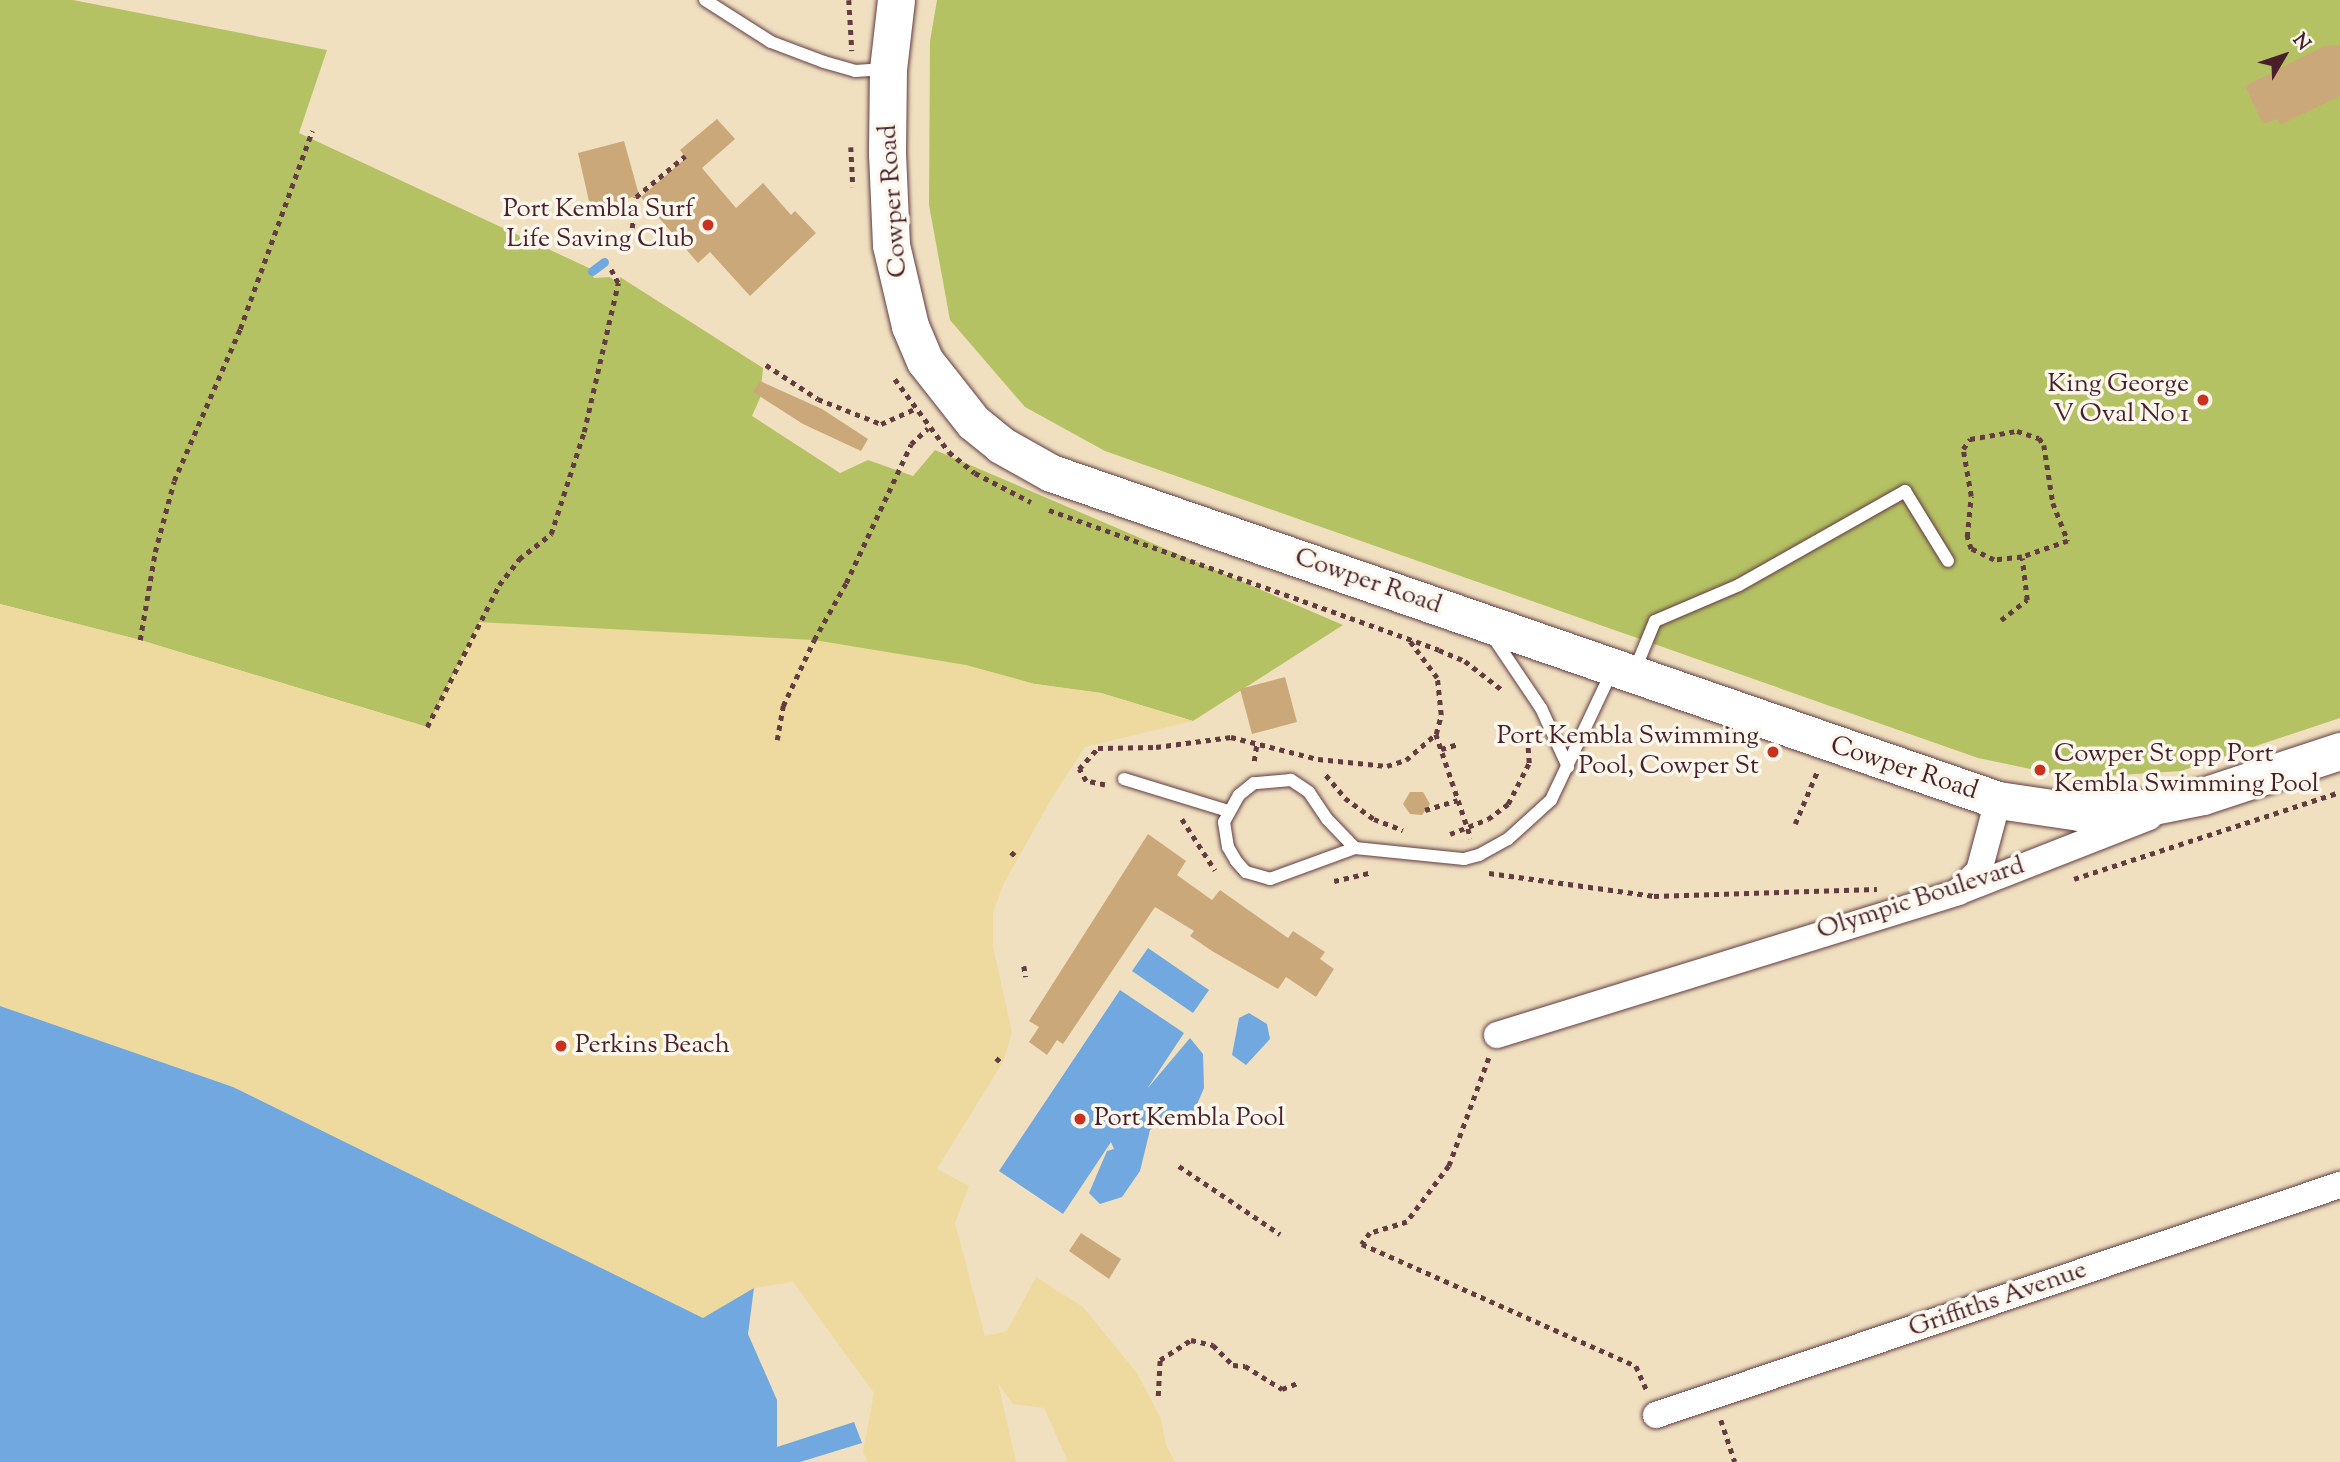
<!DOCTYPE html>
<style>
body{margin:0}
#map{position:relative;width:2340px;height:1462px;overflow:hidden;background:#f0e0c0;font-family:"Sorts Mill Goudy",serif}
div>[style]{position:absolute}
.green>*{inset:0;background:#b5c264}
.sand>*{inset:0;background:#eeda9e}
.water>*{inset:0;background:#70a8df}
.stream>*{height:9px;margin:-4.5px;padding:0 4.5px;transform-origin:4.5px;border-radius:4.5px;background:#70a8df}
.building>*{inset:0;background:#cba879}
.path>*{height:4.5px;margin-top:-2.25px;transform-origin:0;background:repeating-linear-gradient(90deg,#633c41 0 5px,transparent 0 10px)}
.roads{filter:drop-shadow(0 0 2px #633c41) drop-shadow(0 0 2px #633c41)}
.service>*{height:12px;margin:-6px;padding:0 6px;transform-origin:6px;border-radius:6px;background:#fff}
.minor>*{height:26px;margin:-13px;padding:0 13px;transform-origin:13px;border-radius:13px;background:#fff}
.secondary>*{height:37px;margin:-18.5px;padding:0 18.5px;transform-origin:18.5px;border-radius:18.5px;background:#fff}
.dots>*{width:19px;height:19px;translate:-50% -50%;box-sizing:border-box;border:4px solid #fbf7ec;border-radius:50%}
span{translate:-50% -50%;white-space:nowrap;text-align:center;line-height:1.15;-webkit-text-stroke:7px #fbf7ec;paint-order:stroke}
.street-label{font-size:26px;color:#4a1f2b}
.poi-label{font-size:26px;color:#4a1f2b}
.right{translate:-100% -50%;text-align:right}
.left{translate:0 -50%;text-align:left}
.north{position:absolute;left:2249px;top:21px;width:70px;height:70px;-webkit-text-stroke:5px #fbf7ec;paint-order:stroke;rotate:51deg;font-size:19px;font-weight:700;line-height:28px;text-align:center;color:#4a1f2b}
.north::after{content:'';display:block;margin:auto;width:24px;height:32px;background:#4a1f2b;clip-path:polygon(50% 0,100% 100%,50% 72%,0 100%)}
</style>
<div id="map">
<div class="green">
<i style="clip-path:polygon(0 0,73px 0,327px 50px,299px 133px,589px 268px,594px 278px,610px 277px,620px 285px,620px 277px,763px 368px,760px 398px,752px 416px,840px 473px,868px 460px,913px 476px,935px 450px,1343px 625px,1193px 721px,1101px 693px,1035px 684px,427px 727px,140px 640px,0 604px)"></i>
<i style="clip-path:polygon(937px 0,2340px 0,2340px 718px,2181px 771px,2074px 778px,1978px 758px,1105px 451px,1025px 407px,950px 320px,929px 205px,930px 41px)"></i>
</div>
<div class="sand">
<i style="clip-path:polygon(0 604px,140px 640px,427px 727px,479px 622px,814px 640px,966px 665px,1035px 684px,1101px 693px,1193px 721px,1085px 747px,1053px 796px,1003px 885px,993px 913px,993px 947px,1012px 1032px,1004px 1060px,937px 1169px,969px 1186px,955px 1223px,985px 1336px,1007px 1331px,1036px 1277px,1083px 1307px,1137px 1373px,1161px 1419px,1166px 1445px,1175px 1462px,1068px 1462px,1044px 1408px,1013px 1404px,998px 1383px,1016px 1462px,868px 1462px,863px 1452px,874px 1393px,793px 1282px,754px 1288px,703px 1318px,233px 1087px,0 1006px)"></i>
</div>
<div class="water">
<i style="clip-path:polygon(1148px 948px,1209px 990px,1193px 1013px,1132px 971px)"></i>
<i style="clip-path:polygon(1120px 990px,1184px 1033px,1147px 1089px,1190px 1038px,1203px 1054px,1204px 1088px,1192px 1116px,1185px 1121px,1179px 1115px,1166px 1119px,1150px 1130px,1140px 1171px,1122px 1197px,1100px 1204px,1089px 1193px,1107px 1151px,1114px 1149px,1111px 1142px,1063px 1214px,999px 1171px)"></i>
<i style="clip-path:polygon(0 1006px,233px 1087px,703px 1318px,754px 1288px,748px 1334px,777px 1400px,777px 1447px,854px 1422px,862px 1443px,800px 1462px,0 1462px)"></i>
<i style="clip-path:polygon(1249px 1013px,1267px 1024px,1270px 1039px,1246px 1065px,1232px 1055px,1239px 1018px)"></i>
</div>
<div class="stream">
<i style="left:592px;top:271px;width:15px;rotate:-37deg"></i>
</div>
<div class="building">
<i style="clip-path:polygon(2340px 45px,2340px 96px,2280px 125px,2278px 119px,2263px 124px,2245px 86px,2324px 46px)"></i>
<i style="clip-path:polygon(717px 119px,735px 139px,702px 168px,736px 208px,763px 183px,791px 215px,795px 211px,816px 233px,750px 296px,710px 252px,698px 263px,641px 197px,686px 158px,680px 150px)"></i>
<i style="clip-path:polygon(624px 141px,639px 195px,591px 210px,578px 153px)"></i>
<i style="clip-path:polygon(760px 381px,822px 409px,868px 439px,861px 451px,803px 424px,753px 392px)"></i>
<i style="clip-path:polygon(1285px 677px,1297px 722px,1252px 734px,1240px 689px)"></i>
<i style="clip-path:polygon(1410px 792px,1423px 792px,1430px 804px,1422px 815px,1410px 814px,1403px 804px)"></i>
<i style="clip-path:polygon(1148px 834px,1186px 861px,1177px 875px,1212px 900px,1220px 890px,1288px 938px,1293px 931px,1325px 952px,1320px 959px,1334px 969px,1316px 997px,1286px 977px,1278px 989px,1212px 951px,1190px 936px,1194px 931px,1155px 907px,1063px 1044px,1057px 1040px,1047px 1055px,1029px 1042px,1039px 1027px,1029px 1021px)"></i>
<i style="clip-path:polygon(1081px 1233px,1121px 1259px,1109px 1279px,1069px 1251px)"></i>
</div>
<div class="path">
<i style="left:849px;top:0;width:51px;rotate:86.6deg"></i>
<i style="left:851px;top:147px;width:40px;rotate:87.1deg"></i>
<i style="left:632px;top:228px;width:31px;rotate:-83deg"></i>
<i style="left:636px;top:197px;width:64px;rotate:-39.9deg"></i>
<i style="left:766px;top:365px;width:62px;rotate:33.2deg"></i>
<i style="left:818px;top:399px;width:68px;rotate:21.6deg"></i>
<i style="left:881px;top:424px;width:36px;rotate:-24deg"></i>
<i style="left:895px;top:379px;width:91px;rotate:53.5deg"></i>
<i style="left:949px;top:452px;width:33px;rotate:39deg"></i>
<i style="left:975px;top:473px;width:63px;rotate:27.4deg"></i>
<i style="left:2017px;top:431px;width:23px;rotate:18deg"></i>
<i style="left:2039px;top:438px;width:9px;rotate:54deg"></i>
<i style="left:2044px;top:445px;width:59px;rotate:81.2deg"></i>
<i style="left:2053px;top:503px;width:41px;rotate:68.5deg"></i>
<i style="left:2068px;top:541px;width:49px;rotate:160.8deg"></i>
<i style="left:2022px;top:557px;width:28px;rotate:174deg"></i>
<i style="left:1994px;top:560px;width:25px;rotate:-154deg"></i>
<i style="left:1971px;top:549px;width:13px;rotate:-108deg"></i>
<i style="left:1967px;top:537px;width:41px;rotate:-84.4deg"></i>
<i style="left:1971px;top:496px;width:48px;rotate:-99.7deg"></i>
<i style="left:1963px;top:449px;width:12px;rotate:-55deg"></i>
<i style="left:1970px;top:439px;width:48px;rotate:-9.7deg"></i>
<i style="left:1049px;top:510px;width:414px;rotate:19.7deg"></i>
<i style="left:1439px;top:650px;width:28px;rotate:23deg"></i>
<i style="left:1465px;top:661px;width:46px;rotate:37.9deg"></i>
<i style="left:2001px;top:620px;width:33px;rotate:-38deg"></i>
<i style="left:2027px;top:600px;width:42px;rotate:-96.8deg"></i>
<i style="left:140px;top:640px;width:89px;rotate:-80.3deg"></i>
<i style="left:155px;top:552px;width:73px;rotate:-75deg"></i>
<i style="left:174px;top:481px;width:166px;rotate:-66.5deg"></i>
<i style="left:240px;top:329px;width:211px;rotate:-70deg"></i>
<i style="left:427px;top:727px;width:159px;rotate:-63.1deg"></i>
<i style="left:499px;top:585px;width:33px;rotate:-52deg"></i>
<i style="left:519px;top:559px;width:41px;rotate:-38deg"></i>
<i style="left:551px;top:534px;width:107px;rotate:-72.1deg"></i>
<i style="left:584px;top:432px;width:153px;rotate:-77.1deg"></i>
<i style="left:618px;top:283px;width:17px;rotate:-118deg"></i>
<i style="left:1436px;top:734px;width:110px;rotate:71.4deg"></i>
<i style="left:777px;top:740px;width:35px;rotate:-80deg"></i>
<i style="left:783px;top:706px;width:73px;rotate:-64.8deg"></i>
<i style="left:814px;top:640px;width:65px;rotate:-60.7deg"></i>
<i style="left:846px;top:583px;width:153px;rotate:-64.9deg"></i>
<i style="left:911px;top:444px;width:23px;rotate:-43deg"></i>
<i style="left:1441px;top:749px;width:19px;rotate:-16deg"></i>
<i style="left:1254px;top:761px;width:18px;rotate:-81deg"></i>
<i style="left:1326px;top:775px;width:30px;rotate:50deg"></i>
<i style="left:1345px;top:798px;width:36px;rotate:36deg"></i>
<i style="left:1374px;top:819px;width:31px;rotate:21deg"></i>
<i style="left:1105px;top:785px;width:19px;rotate:-168deg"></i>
<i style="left:1086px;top:781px;width:14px;rotate:-120deg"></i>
<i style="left:1079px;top:769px;width:28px;rotate:-48deg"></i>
<i style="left:1098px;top:748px;width:58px;rotate:-1deg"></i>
<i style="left:1156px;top:747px;width:76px;rotate:-7.6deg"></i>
<i style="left:1231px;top:737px;width:90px;rotate:14.2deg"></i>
<i style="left:1318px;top:759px;width:69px;rotate:5.8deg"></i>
<i style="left:1387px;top:766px;width:20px;rotate:-18deg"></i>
<i style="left:1406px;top:760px;width:40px;rotate:-41deg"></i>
<i style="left:1436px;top:734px;width:20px;rotate:-75deg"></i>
<i style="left:1441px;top:715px;width:37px;rotate:-96deg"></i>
<i style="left:1437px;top:678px;width:49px;rotate:-126.6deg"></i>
<i style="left:1425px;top:810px;width:34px;rotate:-17deg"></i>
<i style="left:1182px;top:819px;width:61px;rotate:57.1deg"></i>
<i style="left:1795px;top:824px;width:56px;rotate:-67.1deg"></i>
<i style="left:1450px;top:834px;width:41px;rotate:-21.5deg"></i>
<i style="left:1488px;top:819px;width:25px;rotate:-37deg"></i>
<i style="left:1508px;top:804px;width:46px;rotate:-62.9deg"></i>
<i style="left:1529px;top:763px;width:32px;rotate:-94deg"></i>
<i style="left:1011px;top:852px;width:9px;rotate:41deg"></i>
<i style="left:1489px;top:873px;width:167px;rotate:7.9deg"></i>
<i style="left:1654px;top:896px;width:223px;rotate:-1.8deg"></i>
<i style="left:2074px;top:879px;width:280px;rotate:-18.1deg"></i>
<i style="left:1334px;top:881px;width:37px;rotate:-13deg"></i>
<i style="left:1024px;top:966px;width:11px;rotate:80deg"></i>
<i style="left:996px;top:1058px;width:8px;rotate:40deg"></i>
<i style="left:1489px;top:1058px;width:115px;rotate:110.3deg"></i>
<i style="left:1449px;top:1166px;width:70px;rotate:126.9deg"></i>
<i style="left:1407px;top:1222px;width:39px;rotate:163deg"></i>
<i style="left:1370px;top:1233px;width:14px;rotate:126deg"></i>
<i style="left:1362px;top:1244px;width:300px;rotate:24deg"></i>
<i style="left:1636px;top:1366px;width:27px;rotate:66deg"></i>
<i style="left:1179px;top:1166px;width:122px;rotate:34deg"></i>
<i style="left:1158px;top:1396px;width:36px;rotate:-87deg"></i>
<i style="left:1160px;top:1360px;width:37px;rotate:-33deg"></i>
<i style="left:1191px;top:1340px;width:23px;rotate:13deg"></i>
<i style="left:1213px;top:1345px;width:28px;rotate:45deg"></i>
<i style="left:1233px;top:1365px;width:12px;rotate:5deg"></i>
<i style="left:1245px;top:1366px;width:44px;rotate:31.9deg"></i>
<i style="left:1282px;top:1389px;width:19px;rotate:-21deg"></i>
<i style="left:1721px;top:1420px;width:44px;rotate:71.6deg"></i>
</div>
<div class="roads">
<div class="service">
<i style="left:705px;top:0;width:78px;rotate:32.5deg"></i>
<i style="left:771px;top:42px;width:57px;rotate:20.7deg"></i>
<i style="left:824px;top:62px;width:32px;rotate:16deg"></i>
<i style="left:855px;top:71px;width:30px;rotate:-4deg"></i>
<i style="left:1491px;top:634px;width:89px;rotate:56deg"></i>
<i style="left:1541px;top:708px;width:65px;rotate:65.4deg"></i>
<i style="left:1634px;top:672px;width:55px;rotate:-67.6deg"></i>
<i style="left:1655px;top:621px;width:91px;rotate:-23.2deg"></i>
<i style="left:1739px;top:585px;width:191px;rotate:-29.5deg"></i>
<i style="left:1905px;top:491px;width:82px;rotate:58.4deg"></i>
<i style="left:1124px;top:779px;width:109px;rotate:17.1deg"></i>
<i style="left:1355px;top:848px;width:40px;rotate:-134deg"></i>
<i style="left:1327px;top:819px;width:32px;rotate:-124deg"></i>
<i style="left:1309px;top:792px;width:22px;rotate:-146deg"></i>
<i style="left:1291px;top:780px;width:37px;rotate:175deg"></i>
<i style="left:1254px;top:783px;width:19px;rotate:141deg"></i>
<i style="left:1239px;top:795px;width:31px;rotate:119deg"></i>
<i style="left:1224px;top:822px;width:25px;rotate:81deg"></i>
<i style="left:1228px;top:847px;width:16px;rotate:60deg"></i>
<i style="left:1236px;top:861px;width:15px;rotate:48deg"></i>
<i style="left:1246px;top:872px;width:25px;rotate:16deg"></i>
<i style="left:1270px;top:879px;width:90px;rotate:-20deg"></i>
<i style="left:1355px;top:848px;width:110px;rotate:5.8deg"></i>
<i style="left:1464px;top:859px;width:16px;rotate:-15deg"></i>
<i style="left:1479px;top:855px;width:33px;rotate:-29deg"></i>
<i style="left:1508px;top:839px;width:58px;rotate:-42.2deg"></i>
<i style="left:1551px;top:800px;width:145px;rotate:-64.7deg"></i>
</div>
<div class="minor">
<i style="left:1959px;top:891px;width:28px;rotate:-45deg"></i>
<i style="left:1979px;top:871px;width:73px;rotate:-75deg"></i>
<i style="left:1497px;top:1035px;width:483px;rotate:-17.2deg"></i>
<i style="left:1958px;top:892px;width:205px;rotate:-21.4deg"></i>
<i style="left:1656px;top:1415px;width:722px;rotate:-18.59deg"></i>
</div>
<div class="secondary">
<i style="left:896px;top:0;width:69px;rotate:96.6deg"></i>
<i style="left:888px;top:69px;width:84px;rotate:90.7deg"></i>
<i style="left:887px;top:153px;width:92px;rotate:87.5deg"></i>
<i style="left:891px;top:245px;width:83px;rotate:76.8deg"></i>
<i style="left:910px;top:326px;width:38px;rotate:67deg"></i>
<i style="left:925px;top:361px;width:78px;rotate:51.8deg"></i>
<i style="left:973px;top:422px;width:36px;rotate:39deg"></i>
<i style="left:1001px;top:445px;width:57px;rotate:29.2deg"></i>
<i style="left:1051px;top:473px;width:1002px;rotate:19.05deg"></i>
<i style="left:1998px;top:800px;width:82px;rotate:8.4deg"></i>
<i style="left:2079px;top:812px;width:49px;rotate:-1.2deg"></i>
<i style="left:2128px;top:811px;width:76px;rotate:-11.3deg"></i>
<i style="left:2203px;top:796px;width:144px;rotate:-18.2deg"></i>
</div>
</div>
<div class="dots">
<i style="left:708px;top:225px;background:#c8321e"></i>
<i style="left:2203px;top:400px;background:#c8321e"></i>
<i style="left:1773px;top:752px;background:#c8321e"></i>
<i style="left:2040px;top:770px;background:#c8321e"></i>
<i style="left:561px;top:1046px;background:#c8321e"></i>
<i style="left:1080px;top:1119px;background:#c8321e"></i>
</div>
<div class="street-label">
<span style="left:894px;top:201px;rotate:-94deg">Cowper Road</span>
<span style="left:1368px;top:582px;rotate:19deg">Cowper Road</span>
<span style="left:1904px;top:769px;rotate:18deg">Cowper Road</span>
<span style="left:1921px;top:899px;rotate:-18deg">Olympic Boulevard</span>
<span style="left:1998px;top:1300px;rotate:-19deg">Griffiths Avenue</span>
</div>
<div class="poi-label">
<span class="right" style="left:694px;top:225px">Port Kembla Surf<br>Life Saving Club</span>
<span class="right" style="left:2189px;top:400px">King George<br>V Oval No 1</span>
<span class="right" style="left:1759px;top:752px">Port Kembla Swimming<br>Pool, Cowper St</span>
<span class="left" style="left:2054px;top:770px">Cowper St opp Port<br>Kembla Swimming Pool</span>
<span class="left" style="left:575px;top:1046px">Perkins Beach</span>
<span class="left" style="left:1094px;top:1119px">Port Kembla Pool</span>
</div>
<div class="north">N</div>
</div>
